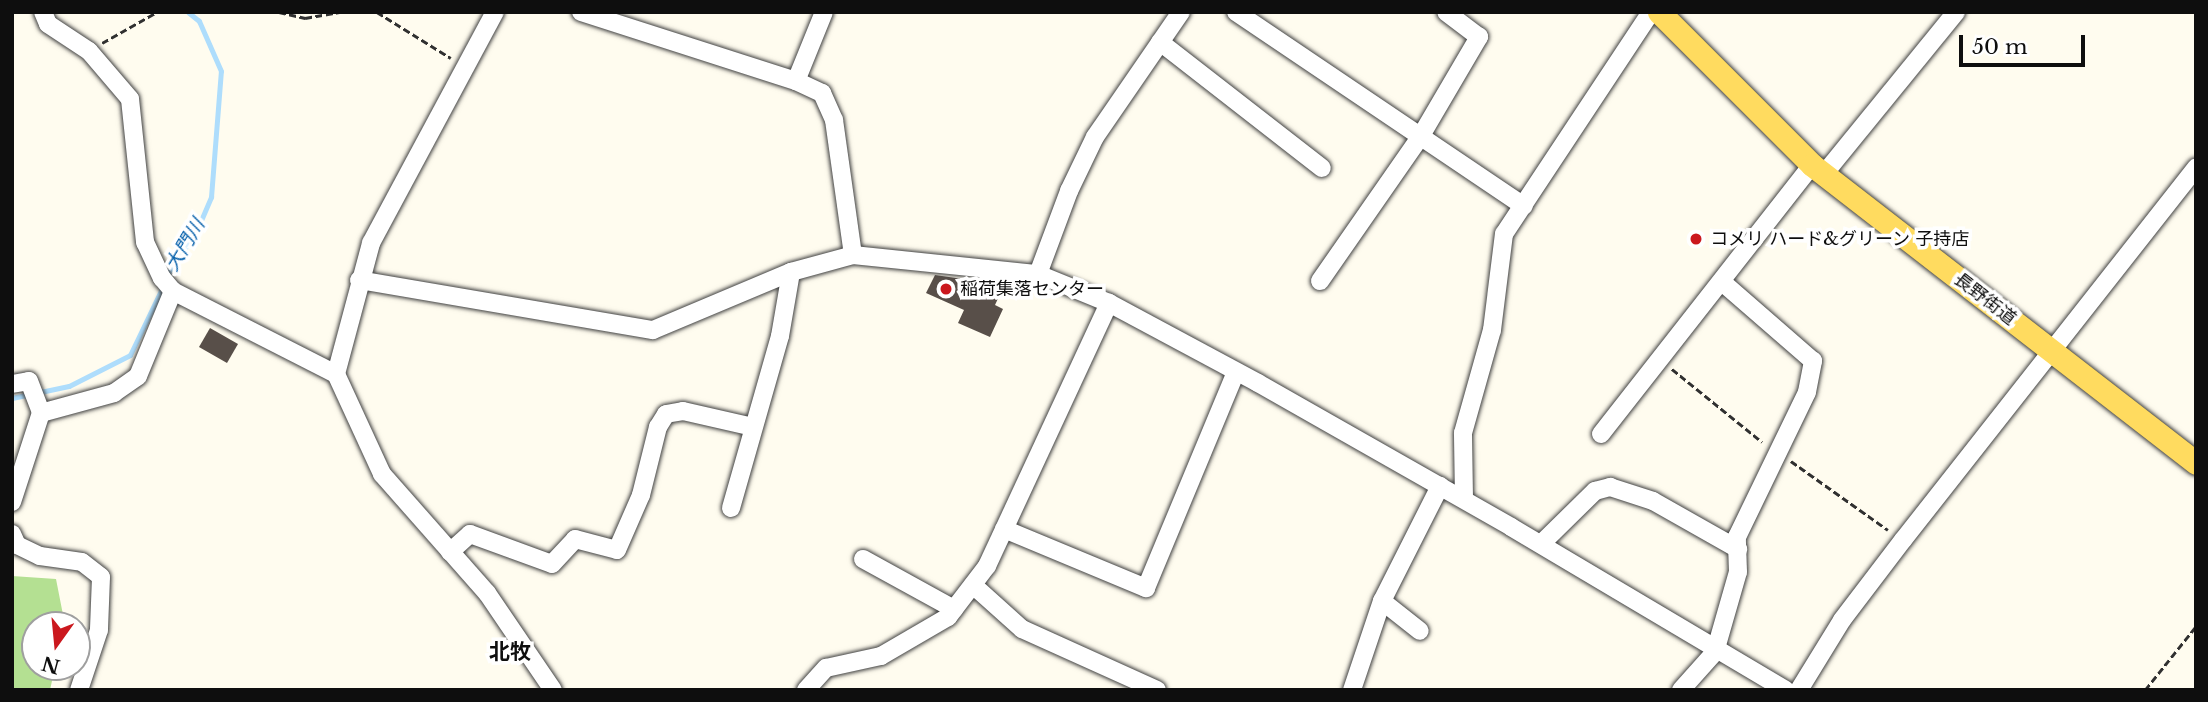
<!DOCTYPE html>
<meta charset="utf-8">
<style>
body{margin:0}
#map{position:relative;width:2208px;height:702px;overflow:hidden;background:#fffcef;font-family:"Libre Baskerville","Noto Sans JP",serif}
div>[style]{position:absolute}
.forest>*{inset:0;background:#b4e092}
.stream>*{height:5px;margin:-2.5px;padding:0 2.5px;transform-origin:2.5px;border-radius:2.5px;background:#aeddfc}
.building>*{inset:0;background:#584f49}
.path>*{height:2.5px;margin-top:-1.25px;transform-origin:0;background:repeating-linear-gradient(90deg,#303030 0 7px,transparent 0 10.5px)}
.roads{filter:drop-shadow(0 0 2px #414141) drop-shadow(0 0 2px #414141)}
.minor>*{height:18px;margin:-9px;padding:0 9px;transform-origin:9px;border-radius:9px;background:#fff}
.major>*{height:23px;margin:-11.5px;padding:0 11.5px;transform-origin:11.5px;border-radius:11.5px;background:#ffdb5f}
.dots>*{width:19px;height:19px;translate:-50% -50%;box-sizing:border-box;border:4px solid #fff;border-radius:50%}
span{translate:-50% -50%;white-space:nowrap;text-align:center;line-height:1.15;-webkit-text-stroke:7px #fff;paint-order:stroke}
.poi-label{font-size:18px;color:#0e0e0e}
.left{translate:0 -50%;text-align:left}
.street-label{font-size:18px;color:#0e0e0e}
.water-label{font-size:19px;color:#0b63ac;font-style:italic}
.quarter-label{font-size:21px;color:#0e0e0e;font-weight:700}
.frame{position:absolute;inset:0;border:14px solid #0e0e0e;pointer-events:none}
.north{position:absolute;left:21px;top:611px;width:70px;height:70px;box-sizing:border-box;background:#fff;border:2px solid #9f9f9f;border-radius:50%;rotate:195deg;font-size:19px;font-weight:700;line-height:28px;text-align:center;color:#0e0e0e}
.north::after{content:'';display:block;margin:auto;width:24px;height:32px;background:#cb181e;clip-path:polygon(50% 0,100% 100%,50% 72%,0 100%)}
.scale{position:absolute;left:1959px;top:35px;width:126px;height:32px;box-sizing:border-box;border:4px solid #0e0e0e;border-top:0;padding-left:9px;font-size:21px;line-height:24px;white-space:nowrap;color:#0e0e0e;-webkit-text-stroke:5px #fff;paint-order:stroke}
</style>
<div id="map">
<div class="forest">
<i style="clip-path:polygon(12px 576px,56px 579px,65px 625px,35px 625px,35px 667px,55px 667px,50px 690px,12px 690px)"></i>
</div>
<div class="stream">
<i style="left:167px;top:277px;width:19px;rotate:-69deg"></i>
<i style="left:174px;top:259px;width:28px;rotate:-46deg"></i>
<i style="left:193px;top:239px;width:46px;rotate:-66.8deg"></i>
<i style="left:211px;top:197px;width:126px;rotate:-85.5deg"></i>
<i style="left:221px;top:71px;width:55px;rotate:-113.7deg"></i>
<i style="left:199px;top:21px;width:14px;rotate:-141deg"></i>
<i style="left:12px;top:398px;width:58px;rotate:-11.9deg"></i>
<i style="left:69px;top:386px;width:68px;rotate:-26.9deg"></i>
<i style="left:130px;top:355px;width:76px;rotate:-64.4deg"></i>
</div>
<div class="building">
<i style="clip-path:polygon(935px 275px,977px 281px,1001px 292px,995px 305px,1003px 309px,990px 337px,958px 323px,964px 310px,926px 293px)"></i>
<i style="clip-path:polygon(210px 328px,238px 344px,227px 363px,199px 347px)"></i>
</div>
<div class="path">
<i style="left:279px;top:12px;width:27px;rotate:13deg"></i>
<i style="left:305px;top:18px;width:35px;rotate:-10deg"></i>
<i style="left:377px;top:12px;width:87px;rotate:31.9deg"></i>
<i style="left:102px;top:43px;width:63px;rotate:-29.4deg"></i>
<i style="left:1672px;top:369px;width:116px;rotate:39deg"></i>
<i style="left:1791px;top:461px;width:119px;rotate:35.4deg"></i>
<i style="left:2145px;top:690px;width:82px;rotate:-51.4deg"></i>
</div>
<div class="roads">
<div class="minor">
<i style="left:43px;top:12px;width:13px;rotate:67deg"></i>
<i style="left:48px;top:24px;width:49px;rotate:33.4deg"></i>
<i style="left:89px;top:51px;width:63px;rotate:49.5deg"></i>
<i style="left:130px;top:99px;width:144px;rotate:84deg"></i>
<i style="left:145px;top:242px;width:40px;rotate:65deg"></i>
<i style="left:162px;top:278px;width:17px;rotate:50deg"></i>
<i style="left:173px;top:291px;width:183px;rotate:27deg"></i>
<i style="left:336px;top:374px;width:110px;rotate:65.3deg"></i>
<i style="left:382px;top:474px;width:159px;rotate:48.6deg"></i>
<i style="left:487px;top:593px;width:117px;rotate:55.8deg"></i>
<i style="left:581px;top:12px;width:226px;rotate:17.8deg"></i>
<i style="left:796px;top:81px;width:29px;rotate:25deg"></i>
<i style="left:822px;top:93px;width:30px;rotate:66deg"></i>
<i style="left:834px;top:120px;width:136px;rotate:82deg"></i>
<i style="left:1236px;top:12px;width:347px;rotate:34deg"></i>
<i style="left:1160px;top:42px;width:205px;rotate:37.9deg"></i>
<i style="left:796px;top:81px;width:74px;rotate:-67.9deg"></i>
<i style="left:1824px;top:174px;width:209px;rotate:-50.8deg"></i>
<i style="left:1038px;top:274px;width:89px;rotate:-69.5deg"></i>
<i style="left:1069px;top:191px;width:60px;rotate:-64.3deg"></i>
<i style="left:1095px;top:137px;width:152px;rotate:-55.5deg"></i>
<i style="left:359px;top:280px;width:298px;rotate:9.7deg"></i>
<i style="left:653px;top:330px;width:150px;rotate:-22.8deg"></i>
<i style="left:791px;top:272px;width:64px;rotate:-15.3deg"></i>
<i style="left:853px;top:255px;width:186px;rotate:5.9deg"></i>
<i style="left:1038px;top:274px;width:77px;rotate:22.2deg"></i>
<i style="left:1109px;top:303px;width:169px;rotate:28.2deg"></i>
<i style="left:1258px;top:383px;width:291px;rotate:29.6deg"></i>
<i style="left:1511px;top:527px;width:319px;rotate:30.7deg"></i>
<i style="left:1320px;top:281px;width:179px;rotate:-55.2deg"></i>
<i style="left:1422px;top:134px;width:113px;rotate:-59.6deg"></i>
<i style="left:1479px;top:37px;width:41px;rotate:-142.9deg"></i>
<i style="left:336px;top:374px;width:136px;rotate:-75deg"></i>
<i style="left:371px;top:243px;width:262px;rotate:-61.8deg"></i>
<i style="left:12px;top:384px;width:17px;rotate:-10deg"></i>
<i style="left:29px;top:381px;width:34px;rotate:69deg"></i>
<i style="left:41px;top:413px;width:76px;rotate:-15.3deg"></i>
<i style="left:114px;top:393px;width:29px;rotate:-35deg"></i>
<i style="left:138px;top:376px;width:92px;rotate:-67.6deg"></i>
<i style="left:1601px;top:434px;width:342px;rotate:-51.9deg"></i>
<i style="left:1464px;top:499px;width:66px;rotate:-90.9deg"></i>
<i style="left:1463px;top:433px;width:107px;rotate:-74.3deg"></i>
<i style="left:1492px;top:330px;width:97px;rotate:-82.9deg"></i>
<i style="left:1504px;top:234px;width:266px;rotate:-56.5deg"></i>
<i style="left:12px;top:502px;width:94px;rotate:-72deg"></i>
<i style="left:731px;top:508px;width:179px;rotate:-74.1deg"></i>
<i style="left:780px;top:336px;width:65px;rotate:-80.2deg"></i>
<i style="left:1004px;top:529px;width:154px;rotate:22.6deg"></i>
<i style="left:1146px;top:588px;width:234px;rotate:-67.4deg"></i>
<i style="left:12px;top:534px;width:12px;rotate:66deg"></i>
<i style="left:17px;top:545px;width:25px;rotate:26deg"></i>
<i style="left:40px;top:556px;width:42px;rotate:8.1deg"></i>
<i style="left:82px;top:562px;width:24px;rotate:38deg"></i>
<i style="left:101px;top:577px;width:53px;rotate:92.2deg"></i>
<i style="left:99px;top:630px;width:63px;rotate:108.4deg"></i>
<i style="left:1541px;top:544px;width:76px;rotate:-44.5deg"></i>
<i style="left:1595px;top:491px;width:16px;rotate:-15deg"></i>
<i style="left:1610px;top:487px;width:45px;rotate:18deg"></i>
<i style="left:1653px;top:501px;width:98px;rotate:29.5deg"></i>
<i style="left:450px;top:552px;width:27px;rotate:-42deg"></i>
<i style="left:470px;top:534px;width:87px;rotate:20.1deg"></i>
<i style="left:552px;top:564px;width:34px;rotate:-47deg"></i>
<i style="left:575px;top:539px;width:43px;rotate:14.7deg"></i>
<i style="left:617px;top:550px;width:60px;rotate:-66.4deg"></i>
<i style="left:641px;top:495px;width:70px;rotate:-76deg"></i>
<i style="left:658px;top:427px;width:15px;rotate:-58deg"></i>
<i style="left:666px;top:414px;width:17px;rotate:-10deg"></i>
<i style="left:683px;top:411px;width:72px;rotate:12.9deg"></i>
<i style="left:863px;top:559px;width:104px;rotate:28.8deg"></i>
<i style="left:973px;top:585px;width:66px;rotate:41.9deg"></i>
<i style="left:1022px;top:629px;width:148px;rotate:24.3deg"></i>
<i style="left:1382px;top:601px;width:129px;rotate:-63.2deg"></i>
<i style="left:806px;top:690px;width:30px;rotate:-48deg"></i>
<i style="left:826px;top:668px;width:56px;rotate:-12.3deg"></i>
<i style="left:881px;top:656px;width:78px;rotate:-30.2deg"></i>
<i style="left:948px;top:617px;width:64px;rotate:-52.6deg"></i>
<i style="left:987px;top:566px;width:290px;rotate:-65.1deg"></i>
<i style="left:1352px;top:690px;width:94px;rotate:-71.4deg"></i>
<i style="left:1382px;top:601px;width:48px;rotate:38.3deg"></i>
<i style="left:1681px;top:690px;width:51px;rotate:-48.2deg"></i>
<i style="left:1715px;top:652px;width:83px;rotate:-74deg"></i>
<i style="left:1738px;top:572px;width:35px;rotate:-92deg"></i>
<i style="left:1737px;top:537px;width:161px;rotate:-64.2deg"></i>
<i style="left:1807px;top:392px;width:32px;rotate:-79deg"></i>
<i style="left:1813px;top:361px;width:121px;rotate:-139deg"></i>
<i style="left:1799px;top:690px;width:82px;rotate:-58.4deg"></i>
<i style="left:1842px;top:620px;width:101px;rotate:-52.7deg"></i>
<i style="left:1903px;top:540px;width:474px;rotate:-51.8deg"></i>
</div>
<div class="major">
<i style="left:1659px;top:12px;width:216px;rotate:45deg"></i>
<i style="left:1812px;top:165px;width:486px;rotate:37.8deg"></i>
</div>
</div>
<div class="dots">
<i style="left:1696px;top:239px;background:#cb181e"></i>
<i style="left:946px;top:289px;background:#cb181e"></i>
</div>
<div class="poi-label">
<span class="left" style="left:1710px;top:239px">コメリ ハード&amp;グリーン 子持店</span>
<span class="left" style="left:960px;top:289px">稲荷集落センター</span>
</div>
<div class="street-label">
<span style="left:1985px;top:299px;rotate:38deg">長野街道</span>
</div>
<div class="water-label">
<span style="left:185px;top:245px;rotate:-59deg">大門川</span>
</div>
<div class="quarter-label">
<span style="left:510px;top:652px">北牧</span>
</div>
<div class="frame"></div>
<div class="north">N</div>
<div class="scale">50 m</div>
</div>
